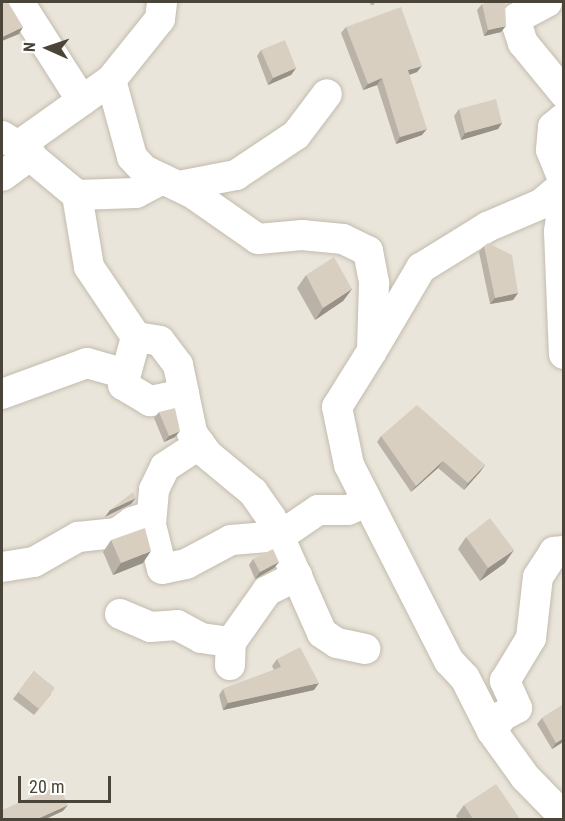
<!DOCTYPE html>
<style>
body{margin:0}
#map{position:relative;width:565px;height:821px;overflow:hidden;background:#f6f3ec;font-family:"Roboto Condensed",sans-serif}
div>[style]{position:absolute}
.residential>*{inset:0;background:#eae5da}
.path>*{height:4px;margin-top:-2px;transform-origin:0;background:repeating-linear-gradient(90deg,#c4b79f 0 3px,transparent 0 6px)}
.roads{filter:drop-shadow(0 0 2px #c2bbae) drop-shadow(0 0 2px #c2bbae)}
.street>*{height:30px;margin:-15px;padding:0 15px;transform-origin:15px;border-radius:15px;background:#fff}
.wall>*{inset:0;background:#bab2a6}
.shaded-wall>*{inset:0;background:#979187}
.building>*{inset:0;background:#d8cfc1}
span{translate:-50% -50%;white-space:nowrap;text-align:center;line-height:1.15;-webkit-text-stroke:6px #fff;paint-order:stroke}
.frame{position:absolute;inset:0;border:3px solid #4b4439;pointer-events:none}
.north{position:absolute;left:18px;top:18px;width:60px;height:60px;-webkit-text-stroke:4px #fff;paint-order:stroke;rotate:273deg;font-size:16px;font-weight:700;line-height:24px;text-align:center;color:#4b4439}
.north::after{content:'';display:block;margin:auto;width:21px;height:27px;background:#4b4439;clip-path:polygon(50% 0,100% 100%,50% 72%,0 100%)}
.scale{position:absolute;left:18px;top:776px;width:93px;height:27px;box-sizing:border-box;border:3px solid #4b4439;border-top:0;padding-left:8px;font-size:18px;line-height:21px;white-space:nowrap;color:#4b4439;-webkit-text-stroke:4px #fff;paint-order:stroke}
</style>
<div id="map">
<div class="residential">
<i style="clip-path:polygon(2px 2px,563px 2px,563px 819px,2px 819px)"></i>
</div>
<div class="path">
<i style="left:372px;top:2px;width:4px;rotate:76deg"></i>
</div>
<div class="roads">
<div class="street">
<i style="left:19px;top:2px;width:117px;rotate:57.5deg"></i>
<i style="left:547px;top:2px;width:34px;rotate:152deg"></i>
<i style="left:517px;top:18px;width:10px;rotate:84deg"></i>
<i style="left:518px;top:28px;width:16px;rotate:72deg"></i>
<i style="left:523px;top:43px;width:65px;rotate:50.6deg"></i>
<i style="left:111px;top:80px;width:80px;rotate:74.7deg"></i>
<i style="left:132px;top:157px;width:18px;rotate:47deg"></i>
<i style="left:144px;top:170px;width:53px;rotate:25.6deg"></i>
<i style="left:192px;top:193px;width:80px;rotate:34.9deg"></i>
<i style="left:258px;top:239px;width:44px;rotate:-5.2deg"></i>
<i style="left:302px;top:235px;width:41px;rotate:5.6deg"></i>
<i style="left:343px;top:239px;width:28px;rotate:26deg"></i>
<i style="left:368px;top:251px;width:33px;rotate:79deg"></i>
<i style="left:374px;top:283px;width:68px;rotate:91.7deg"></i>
<i style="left:372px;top:351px;width:66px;rotate:122deg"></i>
<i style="left:337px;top:407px;width:59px;rotate:78.3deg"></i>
<i style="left:349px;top:465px;width:220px;rotate:63deg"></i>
<i style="left:449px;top:661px;width:23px;rotate:47deg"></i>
<i style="left:465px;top:678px;width:59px;rotate:63deg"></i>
<i style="left:492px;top:731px;width:57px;rotate:54.3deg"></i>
<i style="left:525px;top:777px;width:56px;rotate:45.7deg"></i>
<i style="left:564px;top:118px;width:14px;rotate:141deg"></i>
<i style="left:553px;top:127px;width:23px;rotate:95deg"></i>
<i style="left:551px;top:150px;width:35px;rotate:68deg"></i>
<i style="left:2px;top:136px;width:19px;rotate:32deg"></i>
<i style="left:18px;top:146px;width:114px;rotate:-35.4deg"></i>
<i style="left:111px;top:80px;width:78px;rotate:-51.2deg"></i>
<i style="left:160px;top:19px;width:17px;rotate:-83deg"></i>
<i style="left:18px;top:146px;width:77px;rotate:39.7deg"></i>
<i style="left:77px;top:195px;width:59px;rotate:-1.9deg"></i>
<i style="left:136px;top:193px;width:30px;rotate:-28deg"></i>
<i style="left:2px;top:176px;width:36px;rotate:-36deg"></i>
<i style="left:179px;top:186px;width:58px;rotate:-10.9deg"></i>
<i style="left:236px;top:175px;width:72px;rotate:-33.7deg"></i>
<i style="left:296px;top:135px;width:51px;rotate:-52.9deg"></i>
<i style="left:77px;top:195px;width:73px;rotate:80.5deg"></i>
<i style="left:89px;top:267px;width:84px;rotate:56.1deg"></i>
<i style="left:136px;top:337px;width:24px;rotate:9deg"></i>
<i style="left:160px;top:341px;width:30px;rotate:53deg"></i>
<i style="left:178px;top:365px;width:30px;rotate:78deg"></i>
<i style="left:184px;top:394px;width:35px;rotate:168deg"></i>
<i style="left:150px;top:401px;width:31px;rotate:-149deg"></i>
<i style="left:123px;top:385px;width:50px;rotate:-74.8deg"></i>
<i style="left:564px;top:196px;width:36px;rotate:98deg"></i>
<i style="left:559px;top:232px;width:122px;rotate:87.7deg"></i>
<i style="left:375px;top:346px;width:91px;rotate:-59.5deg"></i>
<i style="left:421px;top:268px;width:78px;rotate:-31.8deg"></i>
<i style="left:487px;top:227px;width:59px;rotate:-23.1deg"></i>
<i style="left:541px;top:204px;width:30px;rotate:-40deg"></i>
<i style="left:2px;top:394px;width:90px;rotate:-20deg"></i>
<i style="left:87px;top:363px;width:36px;rotate:16deg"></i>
<i style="left:184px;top:394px;width:40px;rotate:78deg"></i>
<i style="left:192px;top:433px;width:26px;rotate:54deg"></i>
<i style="left:207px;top:454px;width:60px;rotate:39.6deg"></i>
<i style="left:253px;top:492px;width:32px;rotate:55deg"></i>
<i style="left:271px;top:518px;width:126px;rotate:66.1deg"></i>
<i style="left:322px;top:633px;width:18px;rotate:34deg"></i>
<i style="left:337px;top:643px;width:29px;rotate:12deg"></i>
<i style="left:200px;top:444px;width:42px;rotate:146.7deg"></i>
<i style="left:165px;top:467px;width:25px;rotate:116deg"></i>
<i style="left:154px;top:490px;width:35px;rotate:95deg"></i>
<i style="left:151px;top:525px;width:45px;rotate:76deg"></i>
<i style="left:162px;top:569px;width:25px;rotate:-12deg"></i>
<i style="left:186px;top:564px;width:51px;rotate:-28.1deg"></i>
<i style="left:231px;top:540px;width:49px;rotate:-4.7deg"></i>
<i style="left:280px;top:536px;width:46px;rotate:-34.4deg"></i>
<i style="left:318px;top:510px;width:30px"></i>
<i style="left:348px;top:510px;width:21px;rotate:-23deg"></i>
<i style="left:2px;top:567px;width:32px;rotate:-9deg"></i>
<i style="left:34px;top:562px;width:51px;rotate:-29.6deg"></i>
<i style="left:78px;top:537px;width:39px;rotate:-6deg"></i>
<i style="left:117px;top:533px;width:19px;rotate:-36deg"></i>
<i style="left:132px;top:522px;width:20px;rotate:-18deg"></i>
<i style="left:120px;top:614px;width:33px;rotate:23deg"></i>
<i style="left:150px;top:627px;width:27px;rotate:-4deg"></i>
<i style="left:177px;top:625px;width:27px;rotate:28deg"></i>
<i style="left:201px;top:638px;width:30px;rotate:8deg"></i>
<i style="left:230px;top:665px;width:23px;rotate:-88deg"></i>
<i style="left:231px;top:642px;width:62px;rotate:-54.8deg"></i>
<i style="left:267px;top:591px;width:34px;rotate:-27deg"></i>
<i style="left:492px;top:731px;width:18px;rotate:-56deg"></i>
<i style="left:502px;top:716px;width:17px;rotate:-28deg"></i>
<i style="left:517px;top:708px;width:30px;rotate:-114deg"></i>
<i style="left:505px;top:681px;width:50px;rotate:-58.8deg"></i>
<i style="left:531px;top:638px;width:61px;rotate:-83.5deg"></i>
<i style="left:538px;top:577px;width:30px;rotate:-57deg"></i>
<i style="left:554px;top:552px;width:10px;rotate:-6deg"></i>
</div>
</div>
<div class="wall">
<i style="clip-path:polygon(482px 4px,501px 32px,484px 36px,477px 10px)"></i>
<i style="clip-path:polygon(346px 27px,417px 72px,409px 75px,422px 135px,396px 144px,377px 85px,363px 90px,341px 33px)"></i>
<i style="clip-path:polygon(261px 50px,296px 68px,291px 75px,268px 85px,257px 56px)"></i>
<i style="clip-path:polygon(459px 109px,502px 123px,498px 129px,461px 140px,454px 116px)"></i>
<i style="clip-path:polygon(484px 246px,518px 293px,513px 300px,490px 304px,479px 252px)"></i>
<i style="clip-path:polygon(306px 275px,352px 289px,343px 301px,315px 320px,297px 288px)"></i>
<i style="clip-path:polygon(159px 412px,175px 437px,164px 442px,154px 418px)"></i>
<i style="clip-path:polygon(381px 436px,485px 465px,480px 472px,464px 490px,438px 468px,411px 492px,377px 442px)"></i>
<i style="clip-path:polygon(466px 537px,505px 563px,480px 581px,458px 549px)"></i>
<i style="clip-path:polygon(111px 540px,143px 563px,113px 575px,103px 552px)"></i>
<i style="clip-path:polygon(253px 559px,279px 562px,274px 568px,255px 579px,249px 565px)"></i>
<i style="clip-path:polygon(277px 659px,314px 690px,223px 710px,219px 695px,223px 689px,274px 670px,272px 666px)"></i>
<i style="clip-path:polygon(34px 671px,51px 694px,34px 715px,13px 699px)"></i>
<i style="clip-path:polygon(564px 704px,564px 743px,563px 742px,552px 749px,537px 724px,542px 718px)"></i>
<i style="clip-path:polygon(464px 805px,520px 819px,458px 819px,456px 816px)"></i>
</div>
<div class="shaded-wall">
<i style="clip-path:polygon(506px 26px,501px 32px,484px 36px,488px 30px)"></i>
<i style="clip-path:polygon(23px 27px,19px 34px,2px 41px,2px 37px)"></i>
<i style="clip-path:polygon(422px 66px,417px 72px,403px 77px,408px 70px)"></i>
<i style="clip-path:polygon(296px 68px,291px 75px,268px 85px,273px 78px)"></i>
<i style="clip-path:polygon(382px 78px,377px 85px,363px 90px,368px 84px)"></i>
<i style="clip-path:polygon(502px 123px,498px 129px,461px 140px,465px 133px)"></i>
<i style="clip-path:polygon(427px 129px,422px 135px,396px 144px,400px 137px)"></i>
<i style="clip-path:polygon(352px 289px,343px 301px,315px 320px,323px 308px)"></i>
<i style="clip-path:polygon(518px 293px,513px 300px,490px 304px,495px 298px)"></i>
<i style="clip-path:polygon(180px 431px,175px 437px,164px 442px,169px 436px)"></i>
<i style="clip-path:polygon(443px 461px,438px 468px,411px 492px,416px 486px)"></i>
<i style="clip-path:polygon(485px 465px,480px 472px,464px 490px,468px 483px)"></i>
<i style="clip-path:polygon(136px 498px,131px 504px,105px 517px,110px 510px)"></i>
<i style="clip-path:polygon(514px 550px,505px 563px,480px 581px,488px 568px)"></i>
<i style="clip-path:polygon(151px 551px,143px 563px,113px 575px,121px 563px)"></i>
<i style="clip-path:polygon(279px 562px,274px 568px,255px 579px,260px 572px)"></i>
<i style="clip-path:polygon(319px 683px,314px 690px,223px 710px,228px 703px)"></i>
<i style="clip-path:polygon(564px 738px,563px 742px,552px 749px,556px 743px)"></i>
<i style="clip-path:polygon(68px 805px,63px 811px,46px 819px,37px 819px)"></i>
</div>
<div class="building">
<i style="clip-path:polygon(8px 2px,23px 27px,2px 37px,2px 4px)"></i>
<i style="clip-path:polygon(491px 2px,505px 2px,506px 26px,488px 30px,482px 4px)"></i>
<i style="clip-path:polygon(401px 7px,422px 66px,408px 70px,427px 129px,400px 137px,382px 78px,368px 84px,346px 27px)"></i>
<i style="clip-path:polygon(285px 40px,296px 68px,273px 78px,261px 50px)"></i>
<i style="clip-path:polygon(496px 99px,502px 123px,465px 133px,459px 109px)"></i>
<i style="clip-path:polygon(488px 243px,512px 255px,518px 293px,495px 298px,484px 246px)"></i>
<i style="clip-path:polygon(334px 257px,352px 289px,323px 308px,306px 275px)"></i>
<i style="clip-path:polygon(417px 405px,485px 465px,468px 483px,443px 461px,416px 486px,381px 436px)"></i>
<i style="clip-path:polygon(175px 408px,180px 431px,169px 436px,159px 412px)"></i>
<i style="clip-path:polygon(133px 492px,136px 498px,110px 510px)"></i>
<i style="clip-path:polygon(490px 518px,514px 550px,488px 568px,466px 537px)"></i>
<i style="clip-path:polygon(145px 528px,151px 551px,121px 563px,111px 540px)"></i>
<i style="clip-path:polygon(273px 549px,279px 562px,260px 572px,253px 559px)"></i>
<i style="clip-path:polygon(300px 647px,319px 683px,228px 703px,223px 689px,281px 667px,277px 659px)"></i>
<i style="clip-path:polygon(34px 671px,55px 688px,39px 709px,18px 692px)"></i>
<i style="clip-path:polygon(564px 704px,564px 738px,556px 743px,542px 718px)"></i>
<i style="clip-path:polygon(496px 784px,520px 819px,473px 819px,464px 805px)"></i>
<i style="clip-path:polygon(59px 785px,68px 805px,37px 819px,2px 819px,2px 810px)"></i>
</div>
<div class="frame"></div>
<div class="north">N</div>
<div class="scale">20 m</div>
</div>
